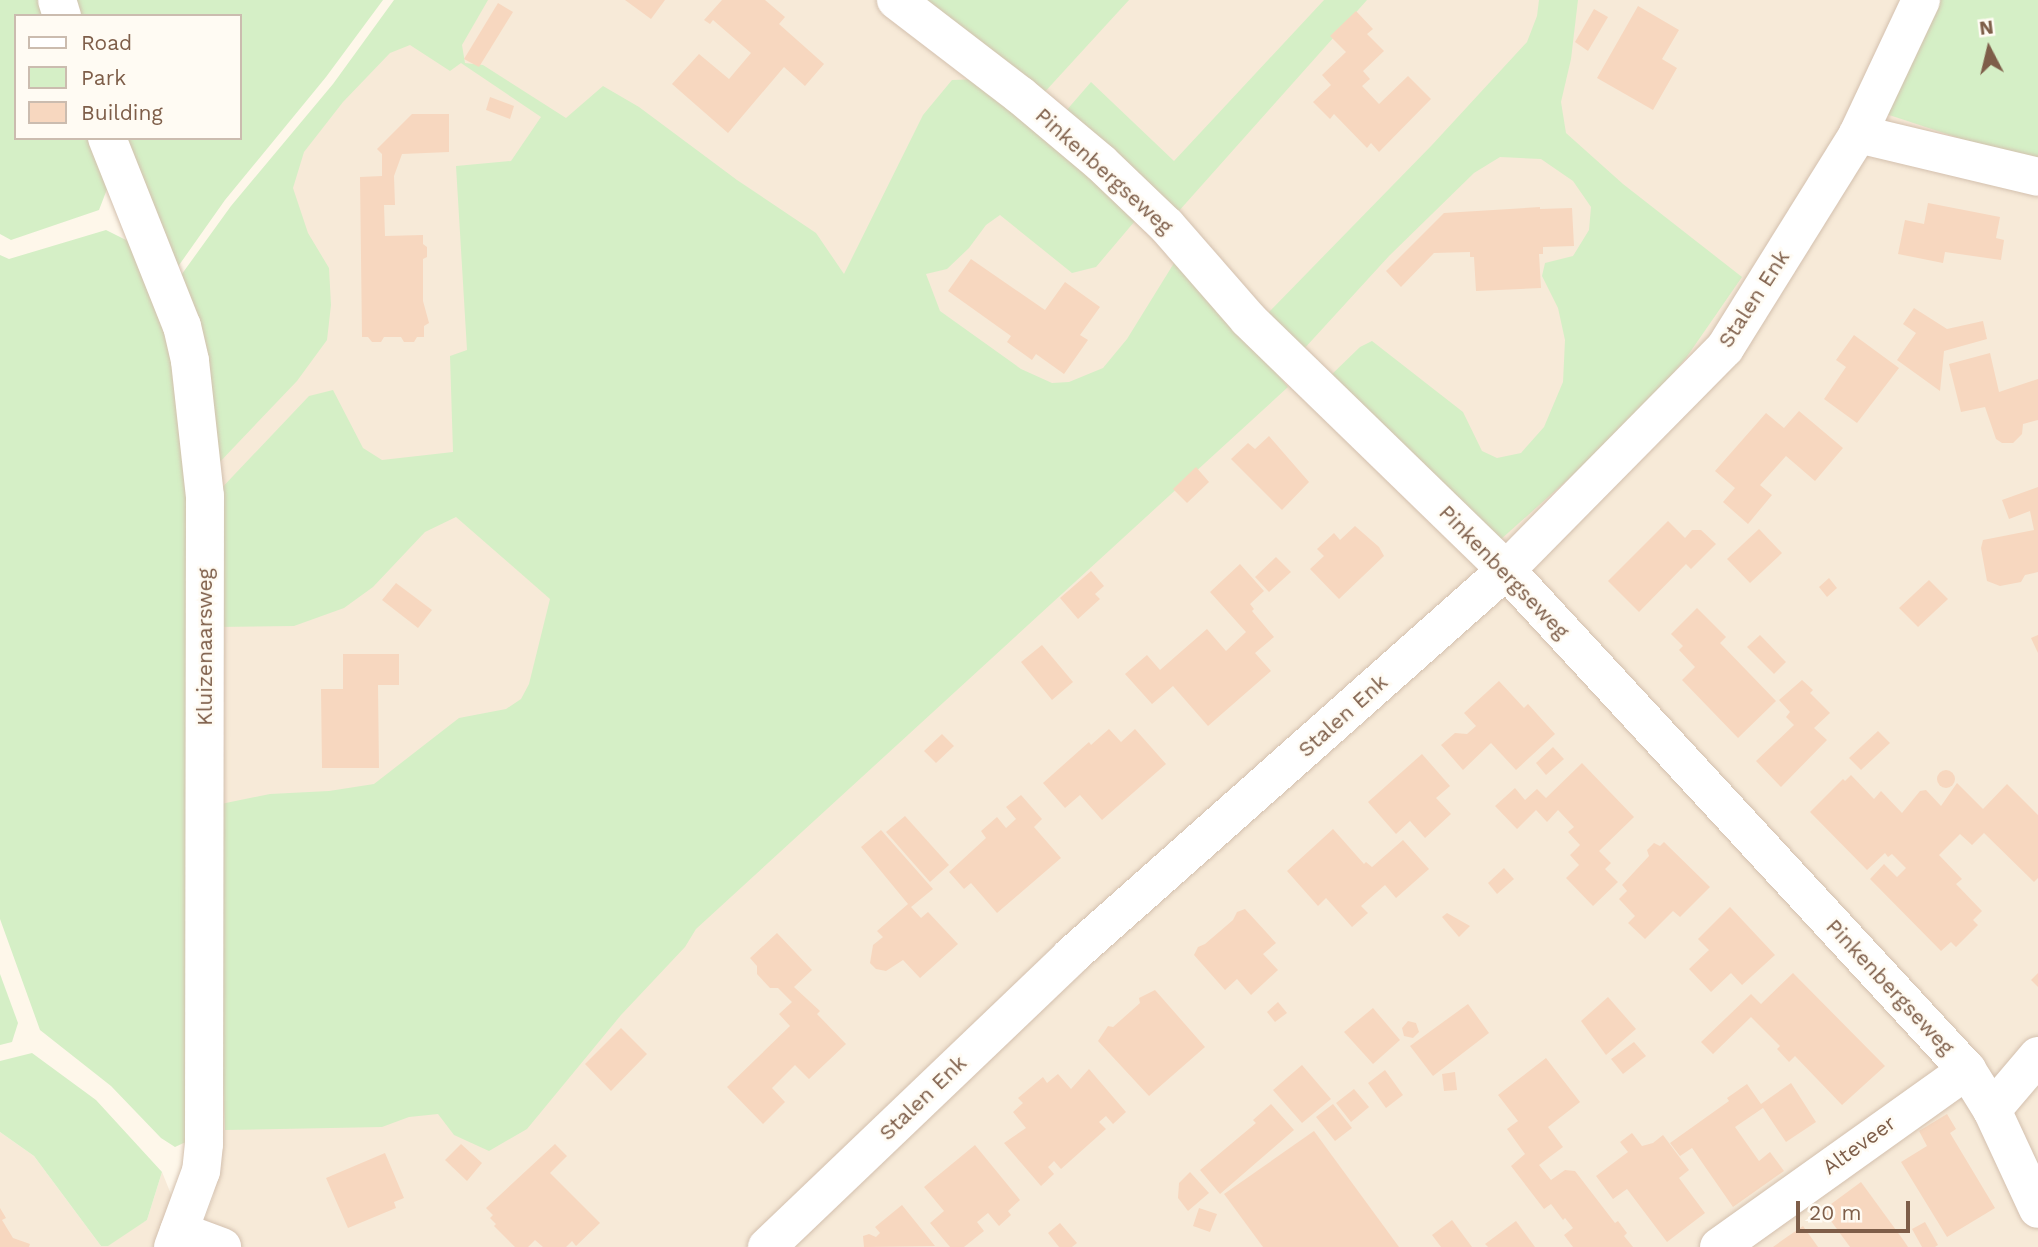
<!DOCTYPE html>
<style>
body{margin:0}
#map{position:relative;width:2038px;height:1247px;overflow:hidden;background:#fef7ea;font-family:"Work Sans",sans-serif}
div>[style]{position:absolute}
.residential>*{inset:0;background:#f7ead8}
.green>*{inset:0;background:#d5efc6}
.building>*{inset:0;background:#f7d7bf}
.round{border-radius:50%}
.roads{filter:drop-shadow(0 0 2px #d3c0ae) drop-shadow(0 0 2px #d3c0ae)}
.minor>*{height:38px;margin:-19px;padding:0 19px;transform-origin:19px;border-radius:19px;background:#fff}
span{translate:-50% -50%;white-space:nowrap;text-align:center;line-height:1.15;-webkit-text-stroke:5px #fffbf3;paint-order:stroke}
.street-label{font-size:21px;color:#7e5e49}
.legend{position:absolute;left:14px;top:14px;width:228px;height:126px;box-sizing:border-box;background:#fffbf3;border:2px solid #cbbcaf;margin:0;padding:9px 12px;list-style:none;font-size:21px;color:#7e5e49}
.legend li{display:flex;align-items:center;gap:14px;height:35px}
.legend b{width:35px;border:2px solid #cbbcaf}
.north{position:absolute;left:1954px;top:14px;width:70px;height:70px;-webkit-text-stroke:5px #fffbf3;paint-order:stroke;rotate:353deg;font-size:19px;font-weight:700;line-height:28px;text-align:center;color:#7e5e49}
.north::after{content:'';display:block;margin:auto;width:24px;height:32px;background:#7e5e49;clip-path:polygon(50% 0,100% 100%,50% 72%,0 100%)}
.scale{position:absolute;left:1796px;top:1201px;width:114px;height:32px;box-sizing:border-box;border:4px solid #7e5e49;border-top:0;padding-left:9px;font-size:21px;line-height:24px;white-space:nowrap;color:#7e5e49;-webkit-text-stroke:5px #fffbf3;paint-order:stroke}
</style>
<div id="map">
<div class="residential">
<i style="clip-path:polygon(429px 0,2038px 0,2038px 1247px,194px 1247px,214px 1195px,220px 1134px,218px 230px)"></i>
<i style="clip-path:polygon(0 1132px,34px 1156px,101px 1246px,147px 1220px,162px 1172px,177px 1209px,161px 1247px,0 1247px)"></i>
</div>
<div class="green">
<i style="clip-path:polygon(0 0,44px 0,49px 16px,16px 16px,16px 138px,92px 138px,109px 184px,99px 210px,11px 240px,0 234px)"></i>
<i style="clip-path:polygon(70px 0,383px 0,326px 77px,225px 200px,177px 268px,121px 138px,240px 138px,240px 16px,75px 16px)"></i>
<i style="clip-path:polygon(394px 0,488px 0,462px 45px,465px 63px,483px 65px,566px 118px,603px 86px,639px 107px,737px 180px,816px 233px,844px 274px,923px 115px,952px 80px,982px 79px,1140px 215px,1096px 267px,1072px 273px,1000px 215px,986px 225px,969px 248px,947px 269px,926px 274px,940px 311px,1021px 369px,1052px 383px,1069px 382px,1103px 368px,1127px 339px,1179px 255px,1288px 387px,696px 929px,685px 947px,621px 1015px,527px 1129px,489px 1151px,454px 1135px,438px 1114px,409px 1117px,382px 1127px,225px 1130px,216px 893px,216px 805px,270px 794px,329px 791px,374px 784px,459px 718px,506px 709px,521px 699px,529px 684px,550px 599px,456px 517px,425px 532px,373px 587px,344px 608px,294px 626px,216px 627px,216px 494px,309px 396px,333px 390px,363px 448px,382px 460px,453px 452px,450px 356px,467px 350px,456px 166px,511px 161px,541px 117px,461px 63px,450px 71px,410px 45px,390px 53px,343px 102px,304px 152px,293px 188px,308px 233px,329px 268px,331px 305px,327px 340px,297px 381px,216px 466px,179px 278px,231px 206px,333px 84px)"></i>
<i style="clip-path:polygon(918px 0,1129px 0,1042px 95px)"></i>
<i style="clip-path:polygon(1324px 0,1367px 0,1178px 212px,1065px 112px,1091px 82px,1174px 161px)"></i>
<i style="clip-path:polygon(1539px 0,1578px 0,1571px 59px,1561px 102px,1566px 133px,1623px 184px,1742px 277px,1686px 358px,1631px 423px,1499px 541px,1328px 378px,1360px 347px,1372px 341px,1463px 412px,1482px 451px,1497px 458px,1521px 453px,1544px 427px,1563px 382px,1565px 340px,1558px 308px,1542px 276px,1545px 263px,1573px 256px,1589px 230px,1591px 207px,1573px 181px,1541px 159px,1500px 157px,1474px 173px,1389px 256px,1303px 350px,1268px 313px,1432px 145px,1527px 42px,1537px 16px)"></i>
<i style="clip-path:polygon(1936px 0,2038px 0,2038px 164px,1877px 111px)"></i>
<i style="clip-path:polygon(106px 230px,134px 244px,169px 330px,190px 455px,190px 1140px,175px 1147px,161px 1138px,111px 1086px,40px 1030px,0 919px,0 255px,9px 259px)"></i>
<i style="clip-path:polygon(0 974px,18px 1023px,12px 1042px,0 1045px)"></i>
<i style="clip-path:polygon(32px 1053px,96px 1100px,162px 1172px,147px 1220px,108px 1246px,101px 1246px,34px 1156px,0 1132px,0 1061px)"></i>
</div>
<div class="building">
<i style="clip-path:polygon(625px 0,665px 0,651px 19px)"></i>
<i style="clip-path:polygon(722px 0,765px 0,785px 17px,779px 24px,824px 64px,805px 86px,784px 67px,728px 133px,672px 84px,699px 54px,729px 79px,751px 53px,713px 20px,710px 24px,704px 20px)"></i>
<i style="clip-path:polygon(498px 3px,513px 12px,479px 67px,464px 59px)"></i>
<i style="clip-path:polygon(1638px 6px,1679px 30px,1662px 59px,1677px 68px,1653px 110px,1597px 78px)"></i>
<i style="clip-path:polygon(1594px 9px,1608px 17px,1588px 51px,1575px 42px)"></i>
<i style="clip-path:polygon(1356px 11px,1373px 29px,1367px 34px,1384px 51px,1363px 71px,1370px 79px,1362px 86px,1379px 104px,1408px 76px,1431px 99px,1379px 152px,1371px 143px,1367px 148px,1334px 114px,1330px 119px,1313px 102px,1331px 85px,1322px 75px,1346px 52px,1330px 36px)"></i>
<i style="clip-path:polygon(490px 97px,514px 106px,510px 119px,486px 110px)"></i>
<i style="clip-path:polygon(412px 114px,449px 114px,449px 152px,402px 154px,394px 176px,395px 205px,384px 205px,385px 236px,423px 235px,423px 244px,427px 247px,427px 257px,423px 259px,423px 301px,429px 323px,424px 326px,424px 337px,417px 337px,414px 342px,404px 342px,401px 337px,384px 337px,381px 342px,372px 342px,368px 337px,362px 337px,360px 177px,382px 176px,382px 154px,377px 149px)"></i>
<i style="clip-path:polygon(1928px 203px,2000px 217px,1996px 238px,2004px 240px,2001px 260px,1945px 252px,1943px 263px,1898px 254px,1905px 220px,1924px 224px)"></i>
<i style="clip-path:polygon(1540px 207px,1540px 209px,1572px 208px,1574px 246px,1543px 247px,1543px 254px,1539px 254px,1541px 288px,1476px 291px,1474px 257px,1470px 257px,1470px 252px,1434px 253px,1401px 287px,1386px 271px,1444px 213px)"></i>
<i style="clip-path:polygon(971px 259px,1045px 310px,1065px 282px,1100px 307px,1080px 335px,1088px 340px,1064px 374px,1036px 354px,1032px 360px,1007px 342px,1011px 336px,948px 291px)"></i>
<i style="clip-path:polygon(1914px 308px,1947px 329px,1983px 321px,1987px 339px,1944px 351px,1940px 391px,1897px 360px,1916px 333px,1903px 324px)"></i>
<i style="clip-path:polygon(1854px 335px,1899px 368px,1857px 423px,1824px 399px,1846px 367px,1836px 360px)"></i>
<i style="clip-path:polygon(1990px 353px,1999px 392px,2038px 379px,2038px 420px,2023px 424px,2022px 434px,2013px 443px,2002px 443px,1996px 439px,1985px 407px,1961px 412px,1949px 364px)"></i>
<i style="clip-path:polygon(1799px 411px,1843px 448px,1815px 481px,1786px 456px,1760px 485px,1772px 495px,1748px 524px,1723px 502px,1735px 488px,1715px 471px,1766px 413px,1784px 428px)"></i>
<i style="clip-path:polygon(1269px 436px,1309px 482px,1282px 510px,1231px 459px,1248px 443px,1255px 449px)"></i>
<i style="clip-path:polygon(1196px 467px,1209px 482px,1187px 503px,1173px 489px)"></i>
<i style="clip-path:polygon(2038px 487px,2038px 572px,2025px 575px,2021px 582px,2000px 586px,1987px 581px,1981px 548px,1983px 540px,2034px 530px,2030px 511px,2009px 519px,2002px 500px)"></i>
<i style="clip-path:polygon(1668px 521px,1685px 538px,1692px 530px,1701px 530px,1716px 544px,1691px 569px,1686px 564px,1639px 612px,1608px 581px)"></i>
<i style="clip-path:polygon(1355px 526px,1379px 547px,1384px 556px,1339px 599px,1310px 569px,1324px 556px,1317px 549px,1334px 533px,1340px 540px)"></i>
<i style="clip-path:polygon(1759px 529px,1782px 553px,1750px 583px,1727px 559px)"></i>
<i style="clip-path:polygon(1276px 557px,1291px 572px,1269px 592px,1255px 577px)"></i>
<i style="clip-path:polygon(1240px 564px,1264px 591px,1250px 604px,1254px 609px,1252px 611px,1274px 637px,1255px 653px,1271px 671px,1208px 726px,1173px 686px,1152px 704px,1125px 674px,1147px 655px,1160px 670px,1207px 629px,1226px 651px,1246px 632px,1210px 592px)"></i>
<i style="clip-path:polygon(1091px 571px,1104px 586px,1095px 594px,1100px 599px,1078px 619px,1060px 598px)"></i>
<i style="clip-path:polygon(1829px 578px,1837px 588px,1827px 597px,1819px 587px)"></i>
<i style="clip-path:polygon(1929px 580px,1948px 599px,1918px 627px,1899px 608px)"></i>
<i style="clip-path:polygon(396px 583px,432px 610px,418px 628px,382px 600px)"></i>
<i style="clip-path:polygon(1697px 608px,1726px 637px,1720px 643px,1776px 701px,1738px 738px,1682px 680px,1695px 667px,1679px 650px,1683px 646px,1671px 634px)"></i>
<i style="clip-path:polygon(1760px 635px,1786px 662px,1774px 674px,1747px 647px)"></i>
<i style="clip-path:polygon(2038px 635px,2038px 653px,2031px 638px)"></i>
<i style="clip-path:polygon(1042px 645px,1073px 682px,1052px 700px,1021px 662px)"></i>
<i style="clip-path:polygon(343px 654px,399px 654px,399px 685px,378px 685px,379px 768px,322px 768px,321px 689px,343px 689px)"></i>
<i style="clip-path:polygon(1802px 680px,1813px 690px,1810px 693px,1830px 713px,1814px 728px,1827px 740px,1781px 787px,1756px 761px,1794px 725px,1786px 717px,1790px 712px,1779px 700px)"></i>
<i style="clip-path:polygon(1499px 681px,1524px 708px,1528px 704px,1555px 734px,1516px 770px,1491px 743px,1463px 770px,1441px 745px,1455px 733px,1467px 734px,1476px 726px,1464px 713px)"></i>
<i style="clip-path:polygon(1109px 729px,1121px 742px,1135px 729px,1166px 764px,1102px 820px,1080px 795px,1065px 808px,1043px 783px,1089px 742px,1091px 745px)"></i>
<i style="clip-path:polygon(1878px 731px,1890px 743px,1861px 770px,1849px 758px)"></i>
<i style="clip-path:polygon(942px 734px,954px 746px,936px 763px,924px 751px)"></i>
<i style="clip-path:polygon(1553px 747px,1564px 759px,1546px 775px,1536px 763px)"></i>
<i style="clip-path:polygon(1422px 754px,1450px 786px,1436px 798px,1451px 814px,1425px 838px,1410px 821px,1396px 834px,1368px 802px)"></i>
<i style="clip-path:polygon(1582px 763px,1634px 817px,1599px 851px,1611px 863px,1605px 869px,1618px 882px,1593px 906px,1566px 878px,1579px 865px,1570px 855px,1580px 845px,1568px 832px,1574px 827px,1558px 810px,1547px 822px,1536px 810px,1517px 829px,1495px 806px,1515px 788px,1525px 800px,1537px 789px,1546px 798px)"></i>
<i class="round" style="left:1937px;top:770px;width:18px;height:18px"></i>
<i style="clip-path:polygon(1851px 775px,1874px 799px,1881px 791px,1902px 813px,1920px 791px,1926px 790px,1941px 806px,1957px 783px,1983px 809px,2007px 784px,2038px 815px,2038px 878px,2034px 882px,1984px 833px,1972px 845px,1960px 834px,1939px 855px,1962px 879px,1956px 884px,1982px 911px,1973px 920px,1978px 925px,1956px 947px,1951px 942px,1941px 951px,1870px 879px,1884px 864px,1897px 877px,1906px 868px,1892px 854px,1888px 857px,1885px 853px,1867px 870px,1810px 812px,1843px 779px,1845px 781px)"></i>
<i style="clip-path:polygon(1021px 795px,1042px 819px,1034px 827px,1061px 858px,997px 913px,971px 883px,964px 889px,949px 872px,986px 838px,981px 831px,997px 817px,1006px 828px,1016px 819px,1006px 807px)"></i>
<i style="clip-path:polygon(905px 816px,949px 865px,930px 882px,886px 832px)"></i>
<i style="clip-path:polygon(1333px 829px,1364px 864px,1366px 862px,1372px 867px,1403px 840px,1429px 869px,1396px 898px,1385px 885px,1361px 906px,1368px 913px,1352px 927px,1326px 898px,1318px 906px,1287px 871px)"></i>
<i style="clip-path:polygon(881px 830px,933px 889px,911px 907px,921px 918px,928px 912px,958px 944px,920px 978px,903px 960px,886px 971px,876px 969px,870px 963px,873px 945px,883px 937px,877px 931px,908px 904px,861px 847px)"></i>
<i style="clip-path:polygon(1664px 842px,1710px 887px,1680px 917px,1673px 911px,1645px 939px,1628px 923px,1635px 916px,1619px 899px,1627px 891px,1622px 885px,1649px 856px,1647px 850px,1654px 843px,1660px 846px)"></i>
<i style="clip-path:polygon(1504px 868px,1514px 879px,1497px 894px,1488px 883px)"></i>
<i style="clip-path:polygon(1730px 907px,1775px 955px,1742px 985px,1731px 973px,1711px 992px,1689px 969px,1709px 950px,1698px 939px)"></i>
<i style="clip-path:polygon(1245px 909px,1276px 943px,1263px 954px,1278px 970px,1251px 995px,1237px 979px,1225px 990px,1194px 955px,1198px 947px,1205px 944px,1233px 920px,1237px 912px)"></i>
<i style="clip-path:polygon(1447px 913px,1470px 926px,1459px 937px,1442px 917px)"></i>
<i style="clip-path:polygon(777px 933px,812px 970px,794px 987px,820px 1011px,817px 1014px,846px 1044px,809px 1079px,795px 1065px,772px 1088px,785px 1102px,763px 1124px,727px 1087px,790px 1026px,779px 1014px,792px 1002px,778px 988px,770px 988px,757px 974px,757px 966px,750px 958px)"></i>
<i style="clip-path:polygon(1793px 973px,1885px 1066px,1842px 1105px,1795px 1056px,1789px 1062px,1777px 1049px,1780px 1046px,1751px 1017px,1713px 1054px,1701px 1042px,1751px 994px,1761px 1004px)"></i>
<i style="clip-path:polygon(2038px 973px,2038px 987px,2031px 980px)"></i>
<i style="clip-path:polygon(1155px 990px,1205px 1047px,1149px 1096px,1098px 1041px,1108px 1026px,1113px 1027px,1140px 1003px,1139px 998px)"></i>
<i style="clip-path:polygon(1608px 997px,1636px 1029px,1606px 1055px,1581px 1021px)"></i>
<i style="clip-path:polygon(1278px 1002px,1287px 1013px,1275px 1022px,1267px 1012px)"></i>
<i style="clip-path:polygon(1468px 1004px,1489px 1033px,1433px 1076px,1410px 1046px)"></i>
<i style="clip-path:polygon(1373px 1008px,1400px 1040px,1373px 1064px,1344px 1032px)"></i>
<i style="clip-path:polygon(1408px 1021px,1416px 1023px,1419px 1032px,1413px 1038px,1404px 1036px,1402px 1028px)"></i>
<i style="clip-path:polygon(621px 1028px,647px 1054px,611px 1091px,585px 1064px)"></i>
<i style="clip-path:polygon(1634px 1042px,1646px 1056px,1623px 1074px,1611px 1059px)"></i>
<i style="clip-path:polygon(1546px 1058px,1580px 1102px,1548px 1127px,1563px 1147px,1539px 1165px,1551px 1180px,1565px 1170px,1575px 1171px,1615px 1223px,1618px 1221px,1627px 1233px,1624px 1236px,1633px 1247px,1573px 1247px,1564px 1235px,1573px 1228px,1565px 1218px,1563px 1220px,1551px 1204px,1544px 1209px,1511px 1166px,1525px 1154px,1507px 1129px,1518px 1121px,1498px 1095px)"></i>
<i style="clip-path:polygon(1302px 1065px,1331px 1099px,1302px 1123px,1273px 1090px)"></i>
<i style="clip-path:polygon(1089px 1069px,1126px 1112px,1113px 1124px,1106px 1116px,1099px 1122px,1106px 1129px,1061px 1169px,1054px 1161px,1048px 1167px,1054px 1174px,1041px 1186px,1004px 1143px,1026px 1128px,1013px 1112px,1023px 1103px,1018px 1098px,1043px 1077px,1047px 1083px,1058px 1074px,1071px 1089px)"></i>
<i style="clip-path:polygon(1385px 1070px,1403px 1095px,1386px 1108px,1368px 1083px)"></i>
<i style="clip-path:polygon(1455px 1072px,1457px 1090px,1444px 1091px,1442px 1074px)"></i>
<i style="clip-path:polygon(1791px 1083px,1816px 1122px,1786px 1142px,1763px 1108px,1735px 1127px,1759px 1161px,1770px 1152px,1784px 1171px,1733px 1207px,1692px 1148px,1680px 1156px,1670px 1143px,1729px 1101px,1727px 1098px,1747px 1084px,1761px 1104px)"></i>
<i style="clip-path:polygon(1354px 1089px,1369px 1107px,1351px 1122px,1336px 1103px)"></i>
<i style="clip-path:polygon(1271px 1104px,1294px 1130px,1220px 1194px,1200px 1170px,1256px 1123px,1253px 1120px)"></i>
<i style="clip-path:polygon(1333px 1104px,1352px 1128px,1335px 1141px,1316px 1117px)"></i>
<i style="clip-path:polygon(1947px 1114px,1956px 1129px,1950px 1133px,1995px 1208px,1947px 1237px,1901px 1162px,1927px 1146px,1919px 1131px)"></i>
<i style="clip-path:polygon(1314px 1131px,1399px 1247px,1263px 1247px,1224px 1194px)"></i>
<i style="clip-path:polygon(1632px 1133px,1642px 1146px,1653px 1143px,1663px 1135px,1689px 1170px,1679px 1178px,1705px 1213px,1667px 1242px,1627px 1189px,1613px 1199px,1596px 1176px,1628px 1152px,1620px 1142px)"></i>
<i style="clip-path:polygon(461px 1144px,482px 1163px,467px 1181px,445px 1160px)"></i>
<i style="clip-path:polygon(555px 1144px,567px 1156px,550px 1173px,600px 1223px,576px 1246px,572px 1241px,566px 1247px,543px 1247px,535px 1240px,528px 1247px,515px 1247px,494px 1226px,496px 1224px,490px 1218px,493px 1215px,486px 1208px)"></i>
<i style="clip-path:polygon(975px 1145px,1020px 1200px,1008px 1211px,1011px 1215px,999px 1226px,988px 1213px,977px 1222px,984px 1231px,964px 1247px,950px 1247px,930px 1223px,944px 1211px,924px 1187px)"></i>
<i style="clip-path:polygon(385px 1153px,404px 1198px,394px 1202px,396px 1208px,348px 1228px,326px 1178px)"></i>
<i style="clip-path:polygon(1190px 1172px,1209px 1193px,1188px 1211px,1178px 1198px,1179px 1183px)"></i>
<i style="clip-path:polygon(1861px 1182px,1904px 1241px,1908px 1247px,1850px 1247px,1823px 1210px)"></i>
<i style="clip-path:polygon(902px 1205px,935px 1246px,864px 1247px,863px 1236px,869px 1234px,876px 1237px,880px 1233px,875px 1227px)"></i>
<i style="clip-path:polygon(0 1208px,6px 1218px,2px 1220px,13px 1238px,30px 1244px,29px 1247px,0 1247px)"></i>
<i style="clip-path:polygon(1199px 1208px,1217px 1214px,1210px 1232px,1193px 1226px)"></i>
<i style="clip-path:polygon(1452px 1220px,1472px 1247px,1441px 1247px,1432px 1235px)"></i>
<i style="clip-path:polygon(1516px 1221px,1535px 1247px,1488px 1247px,1485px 1244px)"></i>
<i style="clip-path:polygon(1925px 1222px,1938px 1245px,1935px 1247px,1922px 1247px,1912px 1229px)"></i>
<i style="clip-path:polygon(1060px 1223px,1077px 1243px,1072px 1247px,1059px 1247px,1048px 1233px)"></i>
<i style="clip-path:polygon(1803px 1226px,1818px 1247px,1773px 1247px,1784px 1239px)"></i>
</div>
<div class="roads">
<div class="minor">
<i style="left:57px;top:0;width:17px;rotate:73deg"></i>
<i style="left:896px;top:0;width:156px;rotate:37.5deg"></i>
<i style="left:1020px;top:95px;width:106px;rotate:40deg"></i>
<i style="left:1101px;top:163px;width:91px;rotate:43.7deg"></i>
<i style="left:1167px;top:226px;width:123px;rotate:48.9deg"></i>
<i style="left:1248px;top:319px;width:360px;rotate:44.2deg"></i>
<i style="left:1506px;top:570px;width:680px;rotate:47.32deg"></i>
<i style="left:1967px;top:1070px;width:47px;rotate:58deg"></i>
<i style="left:1992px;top:1110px;width:109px;rotate:65.1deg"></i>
<i style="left:1858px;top:134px;width:185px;rotate:13.4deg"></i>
<i style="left:107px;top:138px;width:202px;rotate:68.3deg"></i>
<i style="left:182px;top:326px;width:36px;rotate:77deg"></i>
<i style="left:190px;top:361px;width:136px;rotate:83.7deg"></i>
<i style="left:205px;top:496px;width:648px;rotate:90.09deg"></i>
<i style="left:204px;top:1144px;width:27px;rotate:96deg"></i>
<i style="left:201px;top:1171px;width:81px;rotate:110.2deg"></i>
<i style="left:1992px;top:1110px;width:71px;rotate:-49.6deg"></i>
<i style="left:179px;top:1231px;width:46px;rotate:20.4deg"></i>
<i style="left:767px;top:1247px;width:421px;rotate:-43.7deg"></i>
<i style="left:1071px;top:956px;width:582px;rotate:-41.58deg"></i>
<i style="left:1506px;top:570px;width:312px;rotate:-45.4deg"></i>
<i style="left:1725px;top:348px;width:252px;rotate:-58.1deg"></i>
<i style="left:1858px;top:134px;width:148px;rotate:-64.8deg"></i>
<i style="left:1719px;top:1247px;width:305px;rotate:-35.5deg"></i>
</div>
</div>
<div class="street-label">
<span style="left:1104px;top:171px;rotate:42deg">Pinkenbergseweg</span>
<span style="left:1754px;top:299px;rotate:-57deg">Stalen Enk</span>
<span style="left:1504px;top:572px;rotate:46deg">Pinkenbergseweg</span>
<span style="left:205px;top:647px;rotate:-90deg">Kluizenaarsweg</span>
<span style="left:1343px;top:716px;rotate:-42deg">Stalen Enk</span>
<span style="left:1890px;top:987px;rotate:47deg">Pinkenbergseweg</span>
<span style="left:923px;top:1098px;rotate:-44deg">Stalen Enk</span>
<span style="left:1859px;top:1145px;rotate:-36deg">Alteveer</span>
</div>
<ul class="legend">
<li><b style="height:9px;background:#fff"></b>Road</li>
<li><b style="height:19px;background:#d5efc6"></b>Park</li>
<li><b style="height:19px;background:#f7d7bf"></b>Building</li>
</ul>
<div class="north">N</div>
<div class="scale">20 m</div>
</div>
